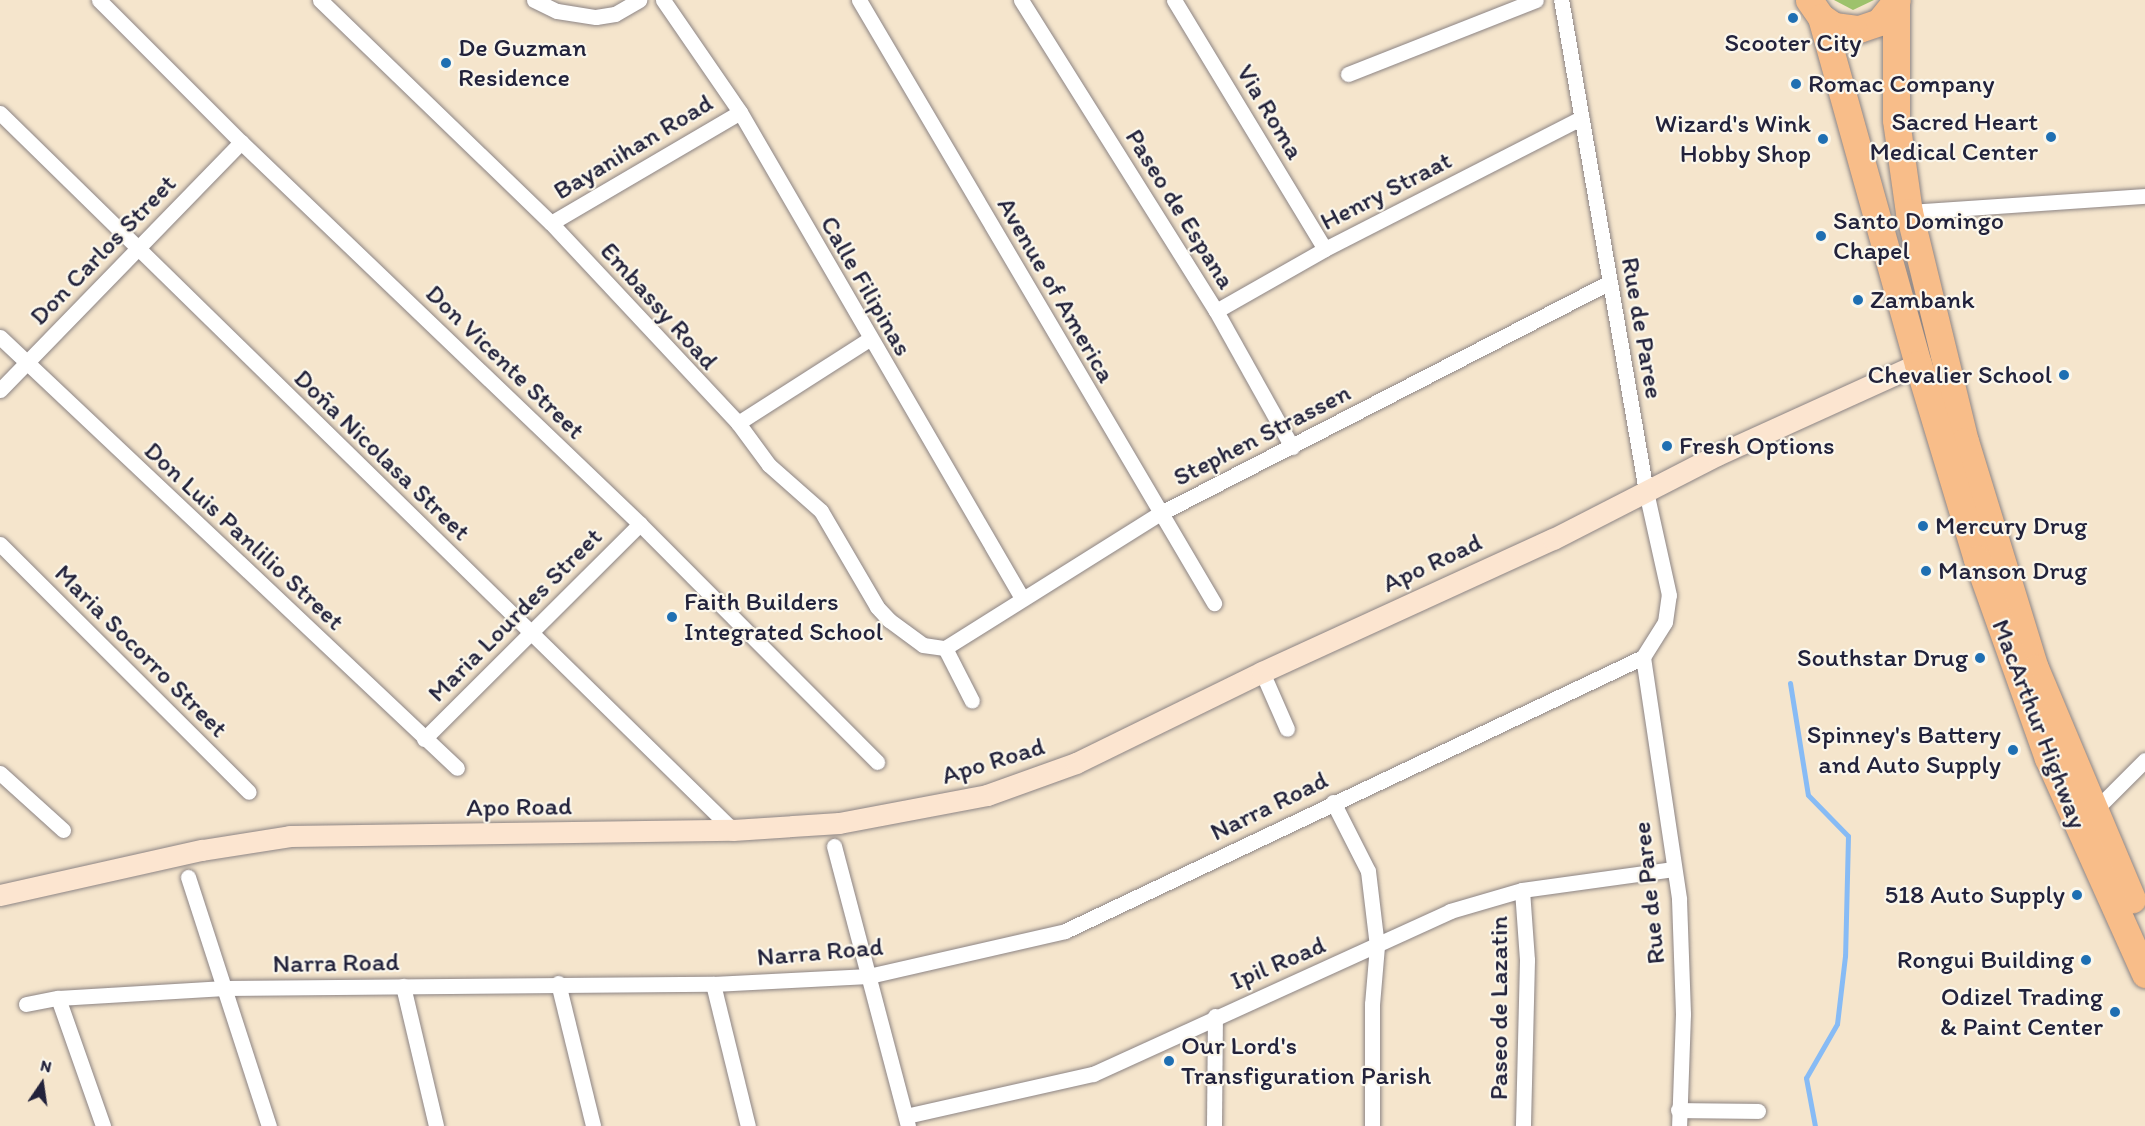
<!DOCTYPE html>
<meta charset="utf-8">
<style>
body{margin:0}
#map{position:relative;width:2145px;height:1126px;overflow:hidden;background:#f5e5cc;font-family:Itim,sans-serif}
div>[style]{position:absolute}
.green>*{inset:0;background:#9dc26c}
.stream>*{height:5px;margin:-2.5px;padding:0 2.5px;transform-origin:2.5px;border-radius:2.5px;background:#87bbf5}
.roads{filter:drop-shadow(0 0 2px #8c8484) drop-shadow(0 0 2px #8c8484)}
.street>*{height:15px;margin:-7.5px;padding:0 7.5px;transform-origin:7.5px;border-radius:7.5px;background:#fff}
.secondary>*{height:21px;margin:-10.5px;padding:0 10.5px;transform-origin:10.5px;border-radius:10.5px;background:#fce5d0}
.highway>*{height:27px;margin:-13.5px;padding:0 13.5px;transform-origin:13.5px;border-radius:13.5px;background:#f8bd89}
.dots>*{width:16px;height:16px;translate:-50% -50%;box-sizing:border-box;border:3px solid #fbf7ec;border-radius:50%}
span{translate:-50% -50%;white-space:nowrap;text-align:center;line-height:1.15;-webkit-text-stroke:4.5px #fbf7ec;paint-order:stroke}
.poi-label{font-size:26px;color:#22223b}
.left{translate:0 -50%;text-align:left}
.right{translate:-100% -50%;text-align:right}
.street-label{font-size:26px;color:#22223b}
.north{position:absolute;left:12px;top:1054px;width:60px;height:60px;-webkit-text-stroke:4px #fbf7ec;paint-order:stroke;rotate:13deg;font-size:16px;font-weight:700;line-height:24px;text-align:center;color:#22223b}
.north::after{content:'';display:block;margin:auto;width:21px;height:27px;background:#22223b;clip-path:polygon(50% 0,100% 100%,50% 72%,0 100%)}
</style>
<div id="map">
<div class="green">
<i style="clip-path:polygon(1834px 0,1874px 0,1853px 10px)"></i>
</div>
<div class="stream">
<i style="left:1790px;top:683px;width:113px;rotate:80.9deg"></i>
<i style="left:1808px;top:795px;width:57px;rotate:45.7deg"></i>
<i style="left:1848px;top:836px;width:120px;rotate:91.4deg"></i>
<i style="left:1845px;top:956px;width:68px;rotate:96.7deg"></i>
<i style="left:1837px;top:1024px;width:62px;rotate:119.9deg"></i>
<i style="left:1806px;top:1078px;width:49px;rotate:79.4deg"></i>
</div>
<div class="roads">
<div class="street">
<i style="left:99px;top:0;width:201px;rotate:45deg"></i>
<i style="left:241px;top:142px;width:552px;rotate:43.75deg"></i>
<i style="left:640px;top:524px;width:336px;rotate:45.1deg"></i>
<i style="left:320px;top:0;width:321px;rotate:44deg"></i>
<i style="left:551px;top:223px;width:274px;rotate:46.9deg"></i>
<i style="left:738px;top:423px;width:52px;rotate:53.6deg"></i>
<i style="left:769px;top:465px;width:69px;rotate:41.5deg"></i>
<i style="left:821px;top:511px;width:111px;rotate:59.7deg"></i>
<i style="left:877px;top:607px;width:18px;rotate:47deg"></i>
<i style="left:889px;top:620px;width:42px;rotate:36.3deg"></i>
<i style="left:923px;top:645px;width:22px;rotate:8deg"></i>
<i style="left:534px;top:0;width:25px;rotate:26deg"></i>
<i style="left:557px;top:11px;width:39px;rotate:9deg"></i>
<i style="left:596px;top:17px;width:19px;rotate:-9deg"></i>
<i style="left:615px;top:14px;width:28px;rotate:-30deg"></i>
<i style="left:663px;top:0;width:136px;rotate:55.5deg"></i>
<i style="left:740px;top:112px;width:562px;rotate:59.88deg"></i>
<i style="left:859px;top:0;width:700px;rotate:59.51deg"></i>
<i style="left:1021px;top:0;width:367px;rotate:57.9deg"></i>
<i style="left:1216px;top:311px;width:156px;rotate:60.8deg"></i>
<i style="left:1174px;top:0;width:291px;rotate:58.8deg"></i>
<i style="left:1348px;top:74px;width:202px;rotate:-21.5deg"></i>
<i style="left:0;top:113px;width:1025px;rotate:44.37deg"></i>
<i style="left:1909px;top:212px;width:237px;rotate:-3.9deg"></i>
<i style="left:551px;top:223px;width:219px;rotate:-30.4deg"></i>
<i style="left:1216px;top:311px;width:125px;rotate:-29.6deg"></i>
<i style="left:1325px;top:249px;width:288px;rotate:-27.1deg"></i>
<i style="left:0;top:337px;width:628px;rotate:43.32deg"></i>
<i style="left:0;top:390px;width:346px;rotate:-45.8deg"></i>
<i style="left:738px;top:423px;width:154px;rotate:-32.6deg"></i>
<i style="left:0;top:544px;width:351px;rotate:44.9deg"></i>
<i style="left:945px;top:648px;width:252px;rotate:-32.1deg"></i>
<i style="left:1159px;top:514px;width:507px;rotate:-27.22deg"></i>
<i style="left:945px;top:648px;width:59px;rotate:63deg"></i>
<i style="left:1643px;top:657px;width:245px;rotate:81.5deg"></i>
<i style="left:1679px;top:899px;width:115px;rotate:88deg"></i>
<i style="left:1683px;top:1014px;width:112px;rotate:92deg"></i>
<i style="left:1262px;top:672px;width:62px;rotate:66.3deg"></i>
<i style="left:424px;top:739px;width:305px;rotate:-44.9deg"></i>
<i style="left:0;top:773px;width:85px;rotate:42.1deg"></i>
<i style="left:1333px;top:802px;width:77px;rotate:63.1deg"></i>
<i style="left:1368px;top:871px;width:76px;rotate:83.2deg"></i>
<i style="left:1377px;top:946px;width:58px;rotate:94.9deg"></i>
<i style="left:1372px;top:1004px;width:122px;rotate:90deg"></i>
<i style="left:2092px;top:813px;width:75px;rotate:-45deg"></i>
<i style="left:834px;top:846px;width:290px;rotate:75.2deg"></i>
<i style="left:188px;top:877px;width:262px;rotate:72deg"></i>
<i style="left:1522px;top:890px;width:70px;rotate:85.9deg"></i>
<i style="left:1527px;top:960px;width:166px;rotate:91.4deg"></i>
<i style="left:558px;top:983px;width:147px;rotate:76.2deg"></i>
<i style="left:713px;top:984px;width:146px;rotate:76.2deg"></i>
<i style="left:403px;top:986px;width:144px;rotate:76.7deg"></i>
<i style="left:58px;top:998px;width:136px;rotate:70.6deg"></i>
<i style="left:26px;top:1004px;width:33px;rotate:-11deg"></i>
<i style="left:58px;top:998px;width:167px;rotate:-3.4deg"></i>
<i style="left:225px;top:988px;width:488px;rotate:-0.5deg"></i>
<i style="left:713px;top:984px;width:156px;rotate:-2.9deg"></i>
<i style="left:869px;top:976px;width:201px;rotate:-12.9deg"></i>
<i style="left:1065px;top:931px;width:640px;rotate:-25.36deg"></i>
<i style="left:1643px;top:657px;width:41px;rotate:-57.8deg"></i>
<i style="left:1665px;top:622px;width:27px;rotate:-82deg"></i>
<i style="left:1669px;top:595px;width:107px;rotate:-102.5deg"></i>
<i style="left:1646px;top:491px;width:498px;rotate:-99.8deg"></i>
<i style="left:1678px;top:1110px;width:80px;rotate:0.7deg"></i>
<i style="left:906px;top:1116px;width:192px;rotate:-12.7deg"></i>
<i style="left:1093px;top:1074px;width:392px;rotate:-24.5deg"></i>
<i style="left:1450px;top:911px;width:75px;rotate:-16.3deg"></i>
<i style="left:1522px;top:890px;width:153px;rotate:-7.9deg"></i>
<i style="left:1214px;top:1126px;width:110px;rotate:-89.5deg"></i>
</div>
<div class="secondary">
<i style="left:0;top:895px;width:207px;rotate:-12.6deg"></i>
<i style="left:202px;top:850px;width:89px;rotate:-9deg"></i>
<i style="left:290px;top:836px;width:443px;rotate:-0.8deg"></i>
<i style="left:733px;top:830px;width:106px;rotate:-3.8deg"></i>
<i style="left:839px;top:823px;width:151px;rotate:-10.7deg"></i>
<i style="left:987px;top:795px;width:95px;rotate:-19.8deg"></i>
<i style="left:1076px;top:763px;width:207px;rotate:-26.1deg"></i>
<i style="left:1262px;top:672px;width:320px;rotate:-24.6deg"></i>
<i style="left:1553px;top:539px;width:184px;rotate:-27.1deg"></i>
<i style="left:1717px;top:455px;width:221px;rotate:-24.4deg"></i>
</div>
<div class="highway">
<i style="left:1809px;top:0;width:21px;rotate:55deg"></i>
<i style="left:1821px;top:17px;width:16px;rotate:35deg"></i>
<i style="left:1834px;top:26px;width:25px;rotate:7deg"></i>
<i style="left:1859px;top:29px;width:21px;rotate:-19deg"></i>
<i style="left:1879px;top:22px;width:28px;rotate:-51deg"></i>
<i style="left:1896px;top:3px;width:117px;rotate:90deg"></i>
<i style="left:1896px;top:120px;width:93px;rotate:82deg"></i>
<i style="left:1909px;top:212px;width:236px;rotate:76.3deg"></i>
<i style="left:1965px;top:441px;width:238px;rotate:72.9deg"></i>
<i style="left:2035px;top:668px;width:251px;rotate:67.2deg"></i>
<i style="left:1821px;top:17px;width:360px;rotate:74.4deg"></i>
<i style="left:1918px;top:364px;width:204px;rotate:73.2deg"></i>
<i style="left:1977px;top:559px;width:211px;rotate:70.4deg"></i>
<i style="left:2048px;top:758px;width:237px;rotate:65.8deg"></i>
</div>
</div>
<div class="dots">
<i style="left:1793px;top:18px;background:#1f6fb2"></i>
<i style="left:446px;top:63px;background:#1f6fb2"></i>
<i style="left:1796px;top:84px;background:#1f6fb2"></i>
<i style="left:2051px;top:137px;background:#1f6fb2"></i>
<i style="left:1823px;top:139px;background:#1f6fb2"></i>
<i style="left:1821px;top:236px;background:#1f6fb2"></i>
<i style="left:1858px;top:300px;background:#1f6fb2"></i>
<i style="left:2064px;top:375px;background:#1f6fb2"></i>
<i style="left:1667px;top:446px;background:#1f6fb2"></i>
<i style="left:1923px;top:526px;background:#1f6fb2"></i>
<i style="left:1926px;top:571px;background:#1f6fb2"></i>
<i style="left:672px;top:617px;background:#1f6fb2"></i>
<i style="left:1980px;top:658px;background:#1f6fb2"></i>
<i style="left:2013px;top:750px;background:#1f6fb2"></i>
<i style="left:2077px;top:895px;background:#1f6fb2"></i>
<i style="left:2086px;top:960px;background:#1f6fb2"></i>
<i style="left:2115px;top:1012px;background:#1f6fb2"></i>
<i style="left:1169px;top:1061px;background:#1f6fb2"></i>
</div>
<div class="poi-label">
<span style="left:1793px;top:43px">Scooter City</span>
<span class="left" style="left:458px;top:63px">De Guzman<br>Residence</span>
<span class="left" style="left:1808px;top:84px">Romac Company</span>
<span class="right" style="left:2038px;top:137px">Sacred Heart<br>Medical Center</span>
<span class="right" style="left:1811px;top:139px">Wizard's Wink<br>Hobby Shop</span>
<span class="left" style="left:1833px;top:236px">Santo Domingo<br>Chapel</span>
<span class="left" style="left:1870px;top:300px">Zambank</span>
<span class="right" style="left:2052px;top:375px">Chevalier School</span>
<span class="left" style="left:1679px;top:446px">Fresh Options</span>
<span class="left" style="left:1935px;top:526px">Mercury Drug</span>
<span class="left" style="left:1938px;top:571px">Manson Drug</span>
<span class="left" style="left:684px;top:617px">Faith Builders<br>Integrated School</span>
<span class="right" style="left:1968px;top:658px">Southstar Drug</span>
<span class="right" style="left:2001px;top:750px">Spinney's Battery<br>and Auto Supply</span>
<span class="right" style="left:2065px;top:895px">518 Auto Supply</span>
<span class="right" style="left:2074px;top:960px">Rongui Building</span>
<span class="right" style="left:2103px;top:1012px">Odizel Trading<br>&amp; Paint Center</span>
<span class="left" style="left:1181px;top:1061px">Our Lord's<br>Transfiguration Parish</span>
</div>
<div class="street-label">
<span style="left:1270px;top:112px;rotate:59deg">Via Roma</span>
<span style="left:633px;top:147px;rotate:-31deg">Bayanihan Road</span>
<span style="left:1386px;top:191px;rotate:-27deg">Henry Straat</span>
<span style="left:1180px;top:209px;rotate:58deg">Paseo de Espana</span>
<span style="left:103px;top:250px;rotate:-46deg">Don Carlos Street</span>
<span style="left:866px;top:286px;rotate:60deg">Calle Filipinas</span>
<span style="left:1056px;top:290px;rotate:60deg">Avenue of America</span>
<span style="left:659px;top:306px;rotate:48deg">Embassy Road</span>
<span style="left:1642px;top:328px;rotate:80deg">Rue de Paree</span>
<span style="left:505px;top:362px;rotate:44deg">Don Vicente Street</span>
<span style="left:1262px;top:435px;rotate:-27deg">Stephen Strassen</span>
<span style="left:382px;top:455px;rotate:44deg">Doña Nicolasa Street</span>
<span style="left:244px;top:536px;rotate:43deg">Don Luis Panlilio Street</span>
<span style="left:1432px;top:563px;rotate:-25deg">Apo Road</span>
<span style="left:515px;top:615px;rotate:-45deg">Maria Lourdes Street</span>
<span style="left:141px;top:651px;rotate:45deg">Maria Socorro Street</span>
<span style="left:2039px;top:724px;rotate:69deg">MacArthur Highway</span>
<span style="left:993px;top:761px;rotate:-17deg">Apo Road</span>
<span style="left:1269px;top:806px;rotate:-26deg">Narra Road</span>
<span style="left:519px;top:807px;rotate:-1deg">Apo Road</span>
<span style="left:1649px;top:893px;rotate:-96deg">Rue de Paree</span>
<span style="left:820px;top:952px;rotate:-5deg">Narra Road</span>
<span style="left:336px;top:963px;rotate:-1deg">Narra Road</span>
<span style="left:1278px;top:963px;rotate:-23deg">Ipil Road</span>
<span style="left:1499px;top:1008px;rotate:-90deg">Paseo de Lazatin</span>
</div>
<div class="north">N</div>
</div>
